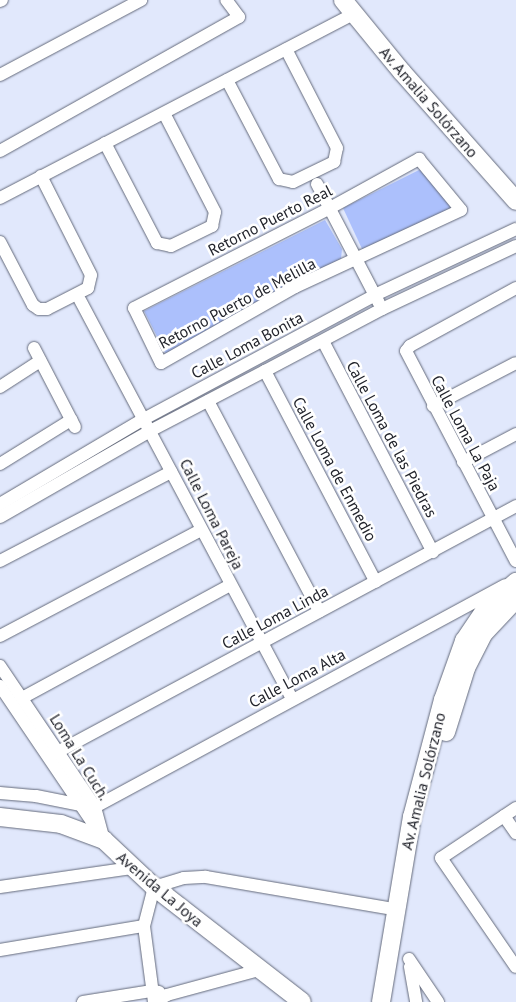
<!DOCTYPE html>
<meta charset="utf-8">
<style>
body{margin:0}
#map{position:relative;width:516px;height:1002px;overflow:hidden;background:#e1e8fc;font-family:"PT Sans",sans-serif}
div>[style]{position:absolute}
.green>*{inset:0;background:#acc0fc}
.roads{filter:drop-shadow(0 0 1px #646a7b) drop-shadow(0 0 1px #646a7b)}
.street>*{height:12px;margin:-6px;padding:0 6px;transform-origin:6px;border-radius:6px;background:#fff}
.secondary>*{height:18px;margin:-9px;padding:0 9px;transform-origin:9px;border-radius:9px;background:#fff}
span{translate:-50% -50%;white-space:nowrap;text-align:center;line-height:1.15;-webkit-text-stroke:5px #fff;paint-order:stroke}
.street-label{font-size:16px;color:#22242c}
</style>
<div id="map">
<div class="green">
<i style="clip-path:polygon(423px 168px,455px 207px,363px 251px,343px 208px)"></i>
<i style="clip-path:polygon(325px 220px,342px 249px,341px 259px,293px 282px,167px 356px,144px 311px)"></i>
</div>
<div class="roads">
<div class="street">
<i style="left:0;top:1px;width:2px;rotate:-27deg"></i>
<i style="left:0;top:75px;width:160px;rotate:-28deg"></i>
<i style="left:227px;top:80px;width:112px;rotate:62.3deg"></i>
<i style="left:279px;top:179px;width:14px;rotate:12deg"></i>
<i style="left:293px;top:182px;width:46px;rotate:-26deg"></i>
<i style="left:334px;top:162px;width:14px;rotate:-78deg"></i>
<i style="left:337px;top:148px;width:111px;rotate:-117.3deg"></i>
<i style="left:105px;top:143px;width:113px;rotate:62.5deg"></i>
<i style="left:157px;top:243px;width:14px;rotate:12deg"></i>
<i style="left:171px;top:246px;width:46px;rotate:-26deg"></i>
<i style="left:212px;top:226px;width:14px;rotate:-78deg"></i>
<i style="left:215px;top:212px;width:111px;rotate:-117.3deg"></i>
<i style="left:0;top:151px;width:274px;rotate:-29.3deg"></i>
<i style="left:239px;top:17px;width:21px;rotate:-127deg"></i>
<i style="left:419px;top:159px;width:66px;rotate:50.5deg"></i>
<i style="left:461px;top:210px;width:183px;rotate:155.1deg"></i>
<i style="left:295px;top:287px;width:154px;rotate:150.4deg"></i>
<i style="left:161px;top:363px;width:61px;rotate:-116.1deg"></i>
<i style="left:134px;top:308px;width:220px;rotate:-27deg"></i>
<i style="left:330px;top:208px;width:102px;rotate:-28.8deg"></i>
<i style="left:317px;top:184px;width:134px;rotate:62.5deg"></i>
<i style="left:0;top:198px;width:400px;rotate:-27.5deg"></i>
<i style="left:0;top:242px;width:71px;rotate:62.4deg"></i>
<i style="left:33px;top:305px;width:7px;rotate:34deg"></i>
<i style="left:39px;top:309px;width:8px"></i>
<i style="left:47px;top:309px;width:46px;rotate:-27.1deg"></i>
<i style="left:88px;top:288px;width:13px;rotate:-77deg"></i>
<i style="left:91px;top:275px;width:111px;rotate:-116.8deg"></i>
<i style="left:516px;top:288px;width:121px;rotate:151.3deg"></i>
<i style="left:410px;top:346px;width:6px;rotate:129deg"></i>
<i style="left:406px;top:351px;width:237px;rotate:62.4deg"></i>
<i style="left:80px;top:300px;width:451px;rotate:62deg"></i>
<i style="left:323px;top:341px;width:238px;rotate:62.5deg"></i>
<i style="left:34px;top:348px;width:89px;rotate:62.6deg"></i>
<i style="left:265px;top:371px;width:238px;rotate:62.3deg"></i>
<i style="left:0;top:387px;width:48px;rotate:-33deg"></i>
<i style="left:208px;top:401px;width:238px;rotate:62.1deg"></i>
<i style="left:433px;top:406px;width:93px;rotate:-27.4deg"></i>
<i style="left:463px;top:462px;width:60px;rotate:-27.8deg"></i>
<i style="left:0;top:464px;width:84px;rotate:-31.8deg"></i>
<i style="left:0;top:504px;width:167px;rotate:-30.6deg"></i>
<i style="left:144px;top:419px;width:262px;rotate:-28.2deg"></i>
<i style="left:375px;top:295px;width:156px;rotate:-25.1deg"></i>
<i style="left:0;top:517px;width:173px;rotate:-29.8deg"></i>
<i style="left:150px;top:431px;width:130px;rotate:-27.6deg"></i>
<i style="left:265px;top:371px;width:132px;rotate:-27.9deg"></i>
<i style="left:382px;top:309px;width:148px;rotate:-25.2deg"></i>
<i style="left:0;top:561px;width:193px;rotate:-27.5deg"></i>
<i style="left:0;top:636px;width:227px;rotate:-27.8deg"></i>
<i style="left:0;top:666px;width:170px;rotate:56deg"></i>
<i style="left:95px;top:807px;width:34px;rotate:75deg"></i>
<i style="left:0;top:686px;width:175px;rotate:55.9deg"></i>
<i style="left:22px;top:698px;width:237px;rotate:-28.5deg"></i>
<i style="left:50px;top:756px;width:529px;rotate:-28.21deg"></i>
<i style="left:0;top:793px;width:36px;rotate:5deg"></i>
<i style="left:36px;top:796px;width:51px;rotate:11.3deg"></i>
<i style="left:95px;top:807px;width:466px;rotate:-28.4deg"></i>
<i style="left:516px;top:808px;width:90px;rotate:146.3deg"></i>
<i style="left:441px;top:858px;width:132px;rotate:55.5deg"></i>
<i style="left:504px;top:816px;width:21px;rotate:55deg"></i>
<i style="left:0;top:887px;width:133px;rotate:-8.2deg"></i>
<i style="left:0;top:950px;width:146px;rotate:-9.5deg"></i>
<i style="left:409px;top:959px;width:52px;rotate:56deg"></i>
<i style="left:410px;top:967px;width:36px;rotate:80deg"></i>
<i style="left:83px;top:1002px;width:70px;rotate:-9.1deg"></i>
<i style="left:152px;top:991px;width:7px;rotate:8deg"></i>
<i style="left:154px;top:1002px;width:77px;rotate:-97.5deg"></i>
<i style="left:144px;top:926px;width:40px;rotate:-75.6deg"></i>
<i style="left:154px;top:887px;width:31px;rotate:-17deg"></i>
<i style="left:184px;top:878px;width:22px;rotate:-3deg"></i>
<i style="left:206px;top:877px;width:184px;rotate:9.7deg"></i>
<i style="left:155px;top:1002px;width:14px;rotate:-30deg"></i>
<i style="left:167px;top:995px;width:95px;rotate:-15.2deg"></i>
</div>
<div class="secondary">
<i style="left:343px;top:0;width:93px;rotate:50.7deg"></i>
<i style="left:402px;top:72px;width:172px;rotate:48.5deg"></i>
<i style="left:446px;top:732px;width:67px;rotate:-72.6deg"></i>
<i style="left:466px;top:668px;width:39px;rotate:-63deg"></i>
<i style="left:484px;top:633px;width:47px;rotate:-46.7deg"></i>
<i style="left:0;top:817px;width:61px;rotate:6.5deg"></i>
<i style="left:61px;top:824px;width:46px;rotate:20.4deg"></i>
<i style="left:104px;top:840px;width:69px;rotate:43.2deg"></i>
<i style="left:154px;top:887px;width:187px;rotate:37.8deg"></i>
<i style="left:381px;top:1002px;width:188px;rotate:-80.5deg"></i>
<i style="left:412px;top:817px;width:121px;rotate:-75.2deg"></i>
<i style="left:443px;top:700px;width:63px;rotate:-70.4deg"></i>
<i style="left:464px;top:641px;width:40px;rotate:-56deg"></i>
<i style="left:486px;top:608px;width:40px;rotate:-41deg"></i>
</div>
</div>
<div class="street-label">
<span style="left:429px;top:102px;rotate:49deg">Av. Amalia Solórzano</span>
<span style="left:270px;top:220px;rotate:-27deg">Retorno Puerto Real</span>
<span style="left:237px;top:303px;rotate:-28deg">Retorno Puerto de Melilla</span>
<span style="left:247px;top:345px;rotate:-28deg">Calle Loma Bonita</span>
<span style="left:466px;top:433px;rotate:62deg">Calle Loma La Paja</span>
<span style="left:392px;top:439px;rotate:62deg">Calle Loma de las Piedras</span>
<span style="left:335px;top:469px;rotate:62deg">Calle Loma de Enmedio</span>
<span style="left:212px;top:514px;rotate:63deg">Calle Loma Pareja</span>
<span style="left:275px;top:617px;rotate:-28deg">Calle Loma Linda</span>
<span style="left:297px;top:678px;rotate:-28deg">Calle Loma Alta</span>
<span style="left:80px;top:757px;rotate:58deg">Loma La Cuch.</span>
<span style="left:423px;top:781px;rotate:-76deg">Av. Amalia Solórzano</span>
<span style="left:160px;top:889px;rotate:40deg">Avenida La Joya</span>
</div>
</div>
